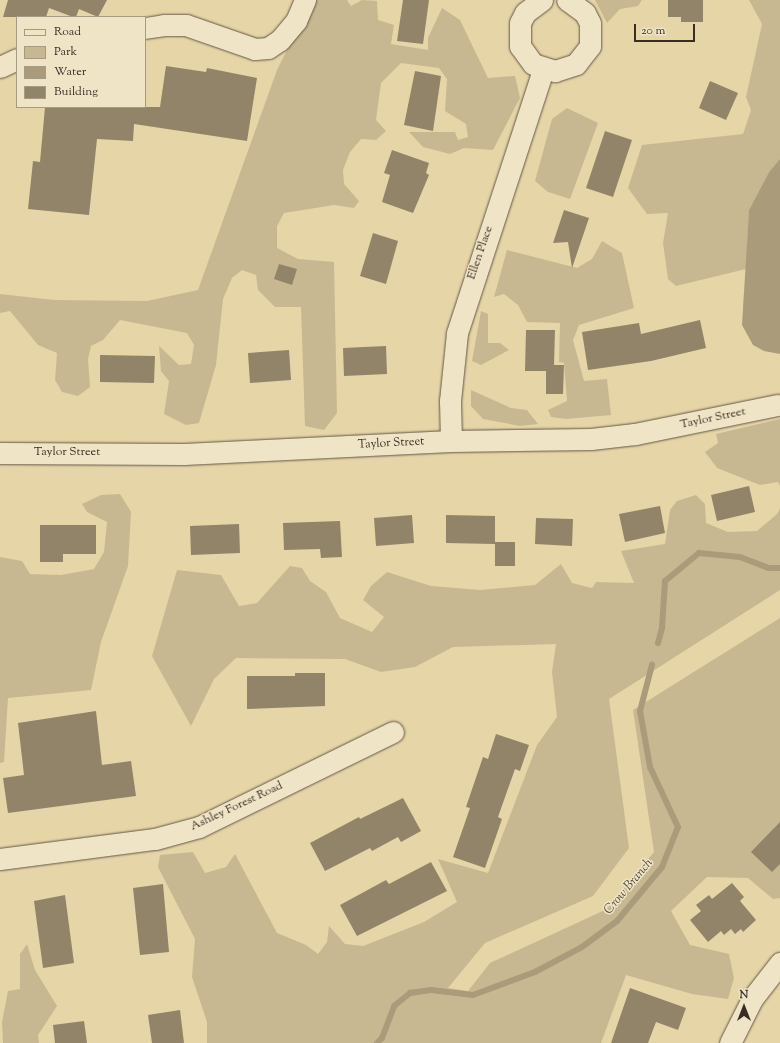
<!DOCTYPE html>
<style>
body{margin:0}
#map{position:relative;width:780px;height:1043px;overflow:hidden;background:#e6d5a7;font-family:"Sorts Mill Goudy",serif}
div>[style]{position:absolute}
.green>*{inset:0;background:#c8b891}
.water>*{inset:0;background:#aa9c7a}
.stream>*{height:6px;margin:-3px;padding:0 3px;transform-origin:3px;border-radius:3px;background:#aa9c7a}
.building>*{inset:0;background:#928468}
.roads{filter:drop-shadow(0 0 1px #635745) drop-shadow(0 0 1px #635745)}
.minor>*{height:21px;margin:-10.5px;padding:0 10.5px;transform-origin:10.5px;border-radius:10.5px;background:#efe4c6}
span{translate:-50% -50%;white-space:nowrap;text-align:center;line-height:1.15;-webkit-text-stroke:3px #efe4c6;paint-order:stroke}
.street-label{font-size:12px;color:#372d24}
.water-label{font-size:13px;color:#54493a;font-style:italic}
.legend{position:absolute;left:16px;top:16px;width:130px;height:92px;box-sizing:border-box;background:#efe4c6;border:1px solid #a59b85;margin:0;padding:5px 7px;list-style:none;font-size:12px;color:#372d24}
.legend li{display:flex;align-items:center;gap:8px;height:20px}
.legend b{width:20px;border:1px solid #a59b85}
.north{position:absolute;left:724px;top:987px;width:40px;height:40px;-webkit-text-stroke:3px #efe4c6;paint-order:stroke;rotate:0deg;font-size:11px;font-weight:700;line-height:16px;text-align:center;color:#372d24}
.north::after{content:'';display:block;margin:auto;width:14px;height:18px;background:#372d24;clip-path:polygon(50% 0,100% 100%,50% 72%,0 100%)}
.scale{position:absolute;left:634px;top:24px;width:61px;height:18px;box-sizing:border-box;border:2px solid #372d24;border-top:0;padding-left:5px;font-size:12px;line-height:14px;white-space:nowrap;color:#372d24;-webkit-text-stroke:3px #efe4c6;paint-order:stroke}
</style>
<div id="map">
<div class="green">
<i style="clip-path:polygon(312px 0,347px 0,351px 6px,362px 0,377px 1px,378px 20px,394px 25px,391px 44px,428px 50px,428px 38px,442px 8px,460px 20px,488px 78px,515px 76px,520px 98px,493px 150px,464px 148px,450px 154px,423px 147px,409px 132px,455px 132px,458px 140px,468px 137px,466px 124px,445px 111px,447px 79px,439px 68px,401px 63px,381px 83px,376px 120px,386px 131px,376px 140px,361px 139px,350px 152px,343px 170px,344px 184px,359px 201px,354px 208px,334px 205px,284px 213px,277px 226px,277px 248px,298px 259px,334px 262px,337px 413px,324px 430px,305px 426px,301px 307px,275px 307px,258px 290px,256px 275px,242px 270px,232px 278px,223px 299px,216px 365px,199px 423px,186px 425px,164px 414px,169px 381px,161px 371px,159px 346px,179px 365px,191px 364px,194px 345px,187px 333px,120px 320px,103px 340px,91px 346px,88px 359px,90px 387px,78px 396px,62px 392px,55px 380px,57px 353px,38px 345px,10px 311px,0 313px,0 294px,54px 300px,147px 301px,198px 290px,277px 70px)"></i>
<i style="clip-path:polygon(595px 0,642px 0,638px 6px,620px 9px,607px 23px)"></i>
<i style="clip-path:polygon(749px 0,780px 0,780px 159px,769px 172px,749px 210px,746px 269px,676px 286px,668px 279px,663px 243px,668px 213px,647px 214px,628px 188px,642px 145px,743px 134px,751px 110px,746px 97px,762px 24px)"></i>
<i style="clip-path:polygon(567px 108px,598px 123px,570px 199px,548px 192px,535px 181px,552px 119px)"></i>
<i style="clip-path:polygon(602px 241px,622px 253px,634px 308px,579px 325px,573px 340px,584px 381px,607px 379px,611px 415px,566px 419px,551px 417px,548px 410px,567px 401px,564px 363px,559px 362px,560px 323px,527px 322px,518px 305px,504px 294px,494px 297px,507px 250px,577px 268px,592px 259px)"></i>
<i style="clip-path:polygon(481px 311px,488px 314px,488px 343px,500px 343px,509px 350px,481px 365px,472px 361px)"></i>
<i style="clip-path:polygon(471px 390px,511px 408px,527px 410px,538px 424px,520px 426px,483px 419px,471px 406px)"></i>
<i style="clip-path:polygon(780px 419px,780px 486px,778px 482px,760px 485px,717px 468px,705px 452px,718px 443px,716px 434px)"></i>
<i style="clip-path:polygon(120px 494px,131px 512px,128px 566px,101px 642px,91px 690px,8px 698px,4px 762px,0 763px,0 557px,22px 561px,30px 574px,61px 575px,94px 569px,104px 552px,107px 522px,87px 512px,82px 504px,101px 495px)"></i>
<i style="clip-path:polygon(696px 495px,705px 504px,706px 523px,728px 532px,757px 531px,777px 514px,780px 508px,780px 590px,609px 699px,629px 848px,593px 896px,485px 943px,448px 988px,468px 991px,490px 963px,607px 909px,654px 852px,633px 710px,780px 618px,780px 898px,773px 899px,748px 878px,707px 877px,671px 911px,690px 945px,729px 954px,734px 978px,728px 999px,692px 994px,626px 975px,601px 1043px,207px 1043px,207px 1022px,192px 977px,195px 939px,158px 867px,160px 855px,193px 852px,205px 873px,226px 867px,235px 854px,277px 933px,306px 945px,318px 954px,327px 942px,329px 926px,345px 944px,363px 946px,424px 922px,457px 902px,438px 859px,488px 873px,537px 745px,557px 717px,552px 672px,556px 644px,453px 647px,415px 667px,381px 672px,345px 659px,236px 658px,214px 679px,191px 726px,152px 656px,177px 570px,221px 575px,239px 606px,257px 603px,290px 566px,302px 568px,310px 581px,326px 592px,340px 618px,372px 632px,384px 617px,363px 600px,371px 586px,387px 572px,431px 586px,480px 590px,535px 585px,561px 564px,572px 583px,592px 588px,596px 582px,634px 583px,621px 551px,665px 544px,670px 510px,677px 501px)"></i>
<i style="clip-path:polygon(27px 944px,35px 970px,57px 1006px,38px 1035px,39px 1043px,3px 1043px,2px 1022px,8px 991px,20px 989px,20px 954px)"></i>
</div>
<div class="water">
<i style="clip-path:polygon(780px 159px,780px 354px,764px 351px,753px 345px,742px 325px,749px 210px,769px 172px)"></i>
</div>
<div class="stream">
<i style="left:658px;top:643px;width:16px;rotate:-75deg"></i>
<i style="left:662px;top:628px;width:47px;rotate:-86.3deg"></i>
<i style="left:665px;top:581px;width:44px;rotate:-39.5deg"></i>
<i style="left:699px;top:553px;width:41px;rotate:5.6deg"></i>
<i style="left:740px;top:557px;width:31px;rotate:21deg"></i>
<i style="left:769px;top:568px;width:11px"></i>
<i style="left:377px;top:1043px;width:7px;rotate:-45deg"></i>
<i style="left:382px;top:1038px;width:34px;rotate:-69deg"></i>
<i style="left:394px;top:1006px;width:21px;rotate:-39deg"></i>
<i style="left:410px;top:993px;width:21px;rotate:-8deg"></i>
<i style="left:431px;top:990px;width:42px;rotate:6.8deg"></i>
<i style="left:473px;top:995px;width:66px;rotate:-20.4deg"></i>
<i style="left:535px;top:972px;width:53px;rotate:-28deg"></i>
<i style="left:582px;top:947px;width:44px;rotate:-36.6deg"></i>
<i style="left:617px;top:921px;width:70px;rotate:-50.2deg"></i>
<i style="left:662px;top:867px;width:43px;rotate:-68.2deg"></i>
<i style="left:678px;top:827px;width:66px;rotate:-115deg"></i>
<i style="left:650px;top:767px;width:57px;rotate:-100.1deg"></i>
<i style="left:640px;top:711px;width:48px;rotate:-75.4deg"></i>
</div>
<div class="building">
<i style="clip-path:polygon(8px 0,107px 0,98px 17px,79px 9px,76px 17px,73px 17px,49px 8px,46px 17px,3px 17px)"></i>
<i style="clip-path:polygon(403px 0,429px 0,423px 44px,397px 41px)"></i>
<i style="clip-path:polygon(668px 0,703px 0,703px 22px,681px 22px,681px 17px,668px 17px)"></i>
<i style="clip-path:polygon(166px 66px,206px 72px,207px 68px,257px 78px,247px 141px,134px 124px,133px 141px,97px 139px,89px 215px,28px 209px,33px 161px,40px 162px,45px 107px,160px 107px)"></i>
<i style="clip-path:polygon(415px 71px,441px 76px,433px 131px,404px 125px)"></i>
<i style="clip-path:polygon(710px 81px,738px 93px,726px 120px,699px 108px)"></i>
<i style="clip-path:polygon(605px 131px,632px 140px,613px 197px,586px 188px)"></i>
<i style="clip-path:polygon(392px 150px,429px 163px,426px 173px,429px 175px,413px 213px,382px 202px,390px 175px,384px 173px)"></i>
<i style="clip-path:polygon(564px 210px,589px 218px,572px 268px,568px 242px,553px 243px)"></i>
<i style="clip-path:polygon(373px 233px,398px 241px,386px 284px,360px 276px)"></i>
<i style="clip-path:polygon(279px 264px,297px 269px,292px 285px,274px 279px)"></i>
<i style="clip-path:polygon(700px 320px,706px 348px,651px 361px,588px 370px,582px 332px,639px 323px,641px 334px)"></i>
<i style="clip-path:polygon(526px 330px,555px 330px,554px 365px,564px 365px,563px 394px,546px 394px,546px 371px,525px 371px)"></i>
<i style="clip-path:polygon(386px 346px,387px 374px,344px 376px,343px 348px)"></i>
<i style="clip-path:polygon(289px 350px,291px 380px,250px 383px,248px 353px)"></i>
<i style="clip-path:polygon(100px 355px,155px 356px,154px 383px,100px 382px)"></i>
<i style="clip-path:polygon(749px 486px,755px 512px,717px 521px,711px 495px)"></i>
<i style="clip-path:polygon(660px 506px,665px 533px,625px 542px,619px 514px)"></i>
<i style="clip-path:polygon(412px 515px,414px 543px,376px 546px,374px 518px)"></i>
<i style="clip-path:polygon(446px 515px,495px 516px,495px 544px,446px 543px)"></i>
<i style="clip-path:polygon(536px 518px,573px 519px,572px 546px,535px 544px)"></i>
<i style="clip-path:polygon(340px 521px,342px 557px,321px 558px,320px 549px,284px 550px,283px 523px)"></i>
<i style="clip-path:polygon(239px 524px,240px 553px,191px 555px,190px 526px)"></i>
<i style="clip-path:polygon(40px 525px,96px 525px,96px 554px,63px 554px,63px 562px,40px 562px)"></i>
<i style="clip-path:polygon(495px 542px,515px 542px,515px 566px,495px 566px)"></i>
<i style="clip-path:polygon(295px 673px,325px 673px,325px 706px,247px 709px,247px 676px,295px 676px)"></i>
<i style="clip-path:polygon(96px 711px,102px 765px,131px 761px,136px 796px,8px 813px,3px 778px,24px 775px,18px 723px)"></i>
<i style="clip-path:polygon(496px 734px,529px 745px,520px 771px,515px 769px,498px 817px,502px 819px,485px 868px,453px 857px,470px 808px,466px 807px,483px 757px,488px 759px)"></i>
<i style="clip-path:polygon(403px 798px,421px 831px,401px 842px,398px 837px,372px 851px,370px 848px,325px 871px,310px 843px,359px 817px,360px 819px)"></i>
<i style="clip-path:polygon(780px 822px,780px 864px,772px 872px,751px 852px)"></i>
<i style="clip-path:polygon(431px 862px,447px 891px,357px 936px,340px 905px,386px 880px,389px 884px)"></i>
<i style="clip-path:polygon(732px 883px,744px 897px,740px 901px,756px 920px,743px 932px,741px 929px,735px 934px,731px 929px,724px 935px,721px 931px,708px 942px,690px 920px,701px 911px,696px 905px,709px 895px,712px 899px)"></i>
<i style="clip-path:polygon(163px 884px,169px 952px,140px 955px,133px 888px)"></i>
<i style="clip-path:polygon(65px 895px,74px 963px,43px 968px,34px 901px)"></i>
<i style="clip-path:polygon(630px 988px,686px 1008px,678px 1030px,656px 1022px,648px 1043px,611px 1043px)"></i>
<i style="clip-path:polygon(180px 1010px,184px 1043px,152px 1043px,148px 1015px)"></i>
<i style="clip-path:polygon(84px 1021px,87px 1043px,55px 1043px,53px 1025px)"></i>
</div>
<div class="roads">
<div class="minor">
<i style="left:542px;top:0;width:21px;rotate:143deg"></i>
<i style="left:525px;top:13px;width:11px;rotate:117deg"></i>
<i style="left:520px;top:23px;width:23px;rotate:90deg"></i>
<i style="left:520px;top:46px;width:22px;rotate:54deg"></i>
<i style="left:533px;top:64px;width:23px;rotate:18deg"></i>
<i style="left:555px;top:71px;width:22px;rotate:-18deg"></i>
<i style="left:576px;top:64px;width:23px;rotate:-52deg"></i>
<i style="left:590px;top:46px;width:23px;rotate:-90deg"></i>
<i style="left:590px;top:23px;width:11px;rotate:-117deg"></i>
<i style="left:585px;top:13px;width:22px;rotate:-144deg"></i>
<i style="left:145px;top:28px;width:19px;rotate:-9deg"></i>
<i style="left:164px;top:25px;width:22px"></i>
<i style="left:186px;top:25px;width:73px;rotate:19.2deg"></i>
<i style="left:255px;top:49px;width:13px;rotate:-4deg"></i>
<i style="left:268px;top:48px;width:14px;rotate:-34deg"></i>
<i style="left:280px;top:40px;width:25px;rotate:-50deg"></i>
<i style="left:296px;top:21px;width:23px;rotate:-67deg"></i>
<i style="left:0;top:67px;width:19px;rotate:-25deg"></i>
<i style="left:451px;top:441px;width:40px;rotate:-91.4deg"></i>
<i style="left:450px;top:401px;width:68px;rotate:-84.1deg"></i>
<i style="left:457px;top:333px;width:277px;rotate:-71.9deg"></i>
<i style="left:0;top:453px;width:184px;rotate:0.3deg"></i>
<i style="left:184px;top:454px;width:267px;rotate:-2.8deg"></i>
<i style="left:451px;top:441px;width:140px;rotate:-0.8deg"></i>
<i style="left:591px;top:439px;width:44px;rotate:-6.5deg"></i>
<i style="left:635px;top:434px;width:146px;rotate:-11.5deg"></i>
<i style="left:0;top:859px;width:156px;rotate:-7.4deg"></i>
<i style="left:155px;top:839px;width:46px;rotate:-15.3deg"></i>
<i style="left:199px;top:827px;width:216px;rotate:-26.1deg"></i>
<i style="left:730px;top:1043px;width:49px;rotate:-63.4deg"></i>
<i style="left:752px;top:999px;width:46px;rotate:-52.1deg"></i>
</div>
</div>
<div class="street-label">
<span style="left:481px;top:253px;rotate:-71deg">Ellen Place</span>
<span style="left:713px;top:419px;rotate:-12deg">Taylor Street</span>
<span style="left:391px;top:444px;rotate:-3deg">Taylor Street</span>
<span style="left:67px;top:453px">Taylor Street</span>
<span style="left:237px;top:807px;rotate:-25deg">Ashley Forest Road</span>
</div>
<div class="water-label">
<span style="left:629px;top:887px;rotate:-50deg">Crow Branch</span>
</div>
<ul class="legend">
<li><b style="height:5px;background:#efe4c6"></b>Road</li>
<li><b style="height:11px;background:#c8b891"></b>Park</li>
<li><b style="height:11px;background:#aa9c7a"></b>Water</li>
<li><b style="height:11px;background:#928468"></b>Building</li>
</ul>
<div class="north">N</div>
<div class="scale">20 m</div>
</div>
